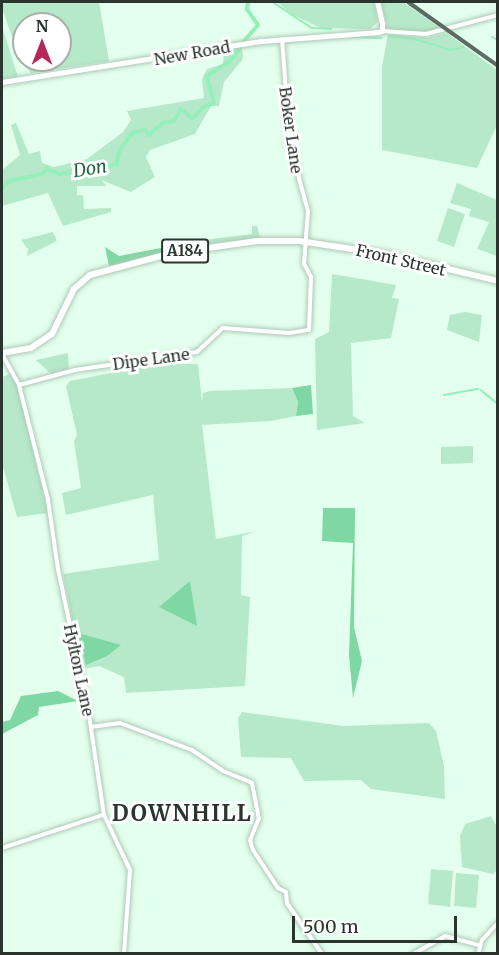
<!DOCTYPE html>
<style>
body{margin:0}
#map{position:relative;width:499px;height:955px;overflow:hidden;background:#e3ffed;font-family:Merriweather,serif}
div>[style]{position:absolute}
.green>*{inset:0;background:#b6e9c9}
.forest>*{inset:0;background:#7fd8a4}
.stream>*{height:1.5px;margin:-0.75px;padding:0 0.75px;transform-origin:0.75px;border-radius:0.75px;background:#95efba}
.river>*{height:4px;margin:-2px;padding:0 2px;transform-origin:2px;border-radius:2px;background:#95efba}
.roads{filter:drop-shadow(0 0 2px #aec9b7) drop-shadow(0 0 2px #aec9b7)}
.tertiary>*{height:4px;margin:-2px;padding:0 2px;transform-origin:2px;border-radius:2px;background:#fff}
.secondary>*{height:4.5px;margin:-2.25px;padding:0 2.25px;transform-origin:2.25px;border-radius:2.25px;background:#fff}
.primary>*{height:6px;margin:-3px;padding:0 3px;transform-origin:3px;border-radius:3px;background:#fff}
.rail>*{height:4px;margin-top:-2px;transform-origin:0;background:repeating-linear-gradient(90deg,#fff 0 4.5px,#5c6c62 0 9px);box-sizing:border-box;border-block:2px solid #5c6c62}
span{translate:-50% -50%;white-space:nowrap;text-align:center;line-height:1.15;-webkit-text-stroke:6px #fff;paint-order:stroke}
.shield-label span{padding:2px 4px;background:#fff;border:2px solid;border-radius:4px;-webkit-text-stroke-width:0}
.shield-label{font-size:15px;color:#2a352e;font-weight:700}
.street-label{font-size:16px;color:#2a352e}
.water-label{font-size:18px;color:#226341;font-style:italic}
.district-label{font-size:22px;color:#2a352e;font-weight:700;letter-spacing:1.5px}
.frame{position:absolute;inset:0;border:3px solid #2a352e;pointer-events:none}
.north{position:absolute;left:12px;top:12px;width:60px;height:60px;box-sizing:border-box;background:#fff;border:2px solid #aaaeab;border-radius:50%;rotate:0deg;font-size:16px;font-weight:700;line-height:24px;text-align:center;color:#2a352e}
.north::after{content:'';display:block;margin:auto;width:21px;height:27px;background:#b72756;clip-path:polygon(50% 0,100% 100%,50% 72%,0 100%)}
.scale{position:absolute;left:292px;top:916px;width:165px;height:27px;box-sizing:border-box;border:3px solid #2a352e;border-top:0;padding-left:8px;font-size:18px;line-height:21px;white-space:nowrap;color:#2a352e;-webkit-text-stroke:4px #fff;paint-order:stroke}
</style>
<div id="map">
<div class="green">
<i style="clip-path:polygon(evenodd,12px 2px,99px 2px,109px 61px,31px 73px,20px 60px,2px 8px,2px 4px,12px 2px,24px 24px,60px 24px,60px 60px,24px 60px,24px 24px)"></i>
<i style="clip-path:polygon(277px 2px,374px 2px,378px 22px,370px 29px,321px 28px,291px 14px)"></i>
<i style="clip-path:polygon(381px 2px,403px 2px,440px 28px,432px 32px,388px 30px)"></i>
<i style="clip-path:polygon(2px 26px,18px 77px,2px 80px)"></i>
<i style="clip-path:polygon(447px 33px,497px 70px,497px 125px,477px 168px,382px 150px,382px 67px,388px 34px,427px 38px)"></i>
<i style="clip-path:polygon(242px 47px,243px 59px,224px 82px,219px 106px,211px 106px,195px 134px,150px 150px,146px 157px,155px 177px,131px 192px,101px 180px,107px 186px,77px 186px,77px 195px,83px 195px,84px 209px,111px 208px,111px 212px,63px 226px,48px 193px,2px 206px,2px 170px,20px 155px,11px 125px,16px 123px,29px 154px,40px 151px,42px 163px,54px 167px,87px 159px,123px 132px,131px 120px,127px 111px,204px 98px,202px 79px,207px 69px,223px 64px,224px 51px)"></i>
<i style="clip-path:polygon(457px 183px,497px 200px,497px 256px,477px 249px,489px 222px,469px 216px,471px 209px,450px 203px)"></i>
<i style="clip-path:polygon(448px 208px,465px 214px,454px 247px,437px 241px)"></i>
<i style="clip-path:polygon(252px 226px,257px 226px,260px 238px,198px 246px,197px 241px,252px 234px)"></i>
<i style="clip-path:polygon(53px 232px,57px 241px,27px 256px,28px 249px,21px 240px)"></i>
<i style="clip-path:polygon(332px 274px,396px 285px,392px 298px,399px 299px,391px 338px,351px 343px,353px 416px,365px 423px,317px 430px,315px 339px,329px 332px)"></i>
<i style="clip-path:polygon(465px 312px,482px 315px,479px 342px,447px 330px,450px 315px)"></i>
<i style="clip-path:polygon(68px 353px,69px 369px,51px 374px,36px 360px)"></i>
<i style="clip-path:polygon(177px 358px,179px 364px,198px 364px,202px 401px,203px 393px,210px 391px,292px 388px,298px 402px,296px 416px,271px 421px,202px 425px,216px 539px,257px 531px,242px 536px,241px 595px,250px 597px,245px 686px,126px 693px,124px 677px,99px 666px,82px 669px,63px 574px,159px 560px,153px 495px,66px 515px,62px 493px,81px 488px,74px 441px,77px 435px,66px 386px,70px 381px,116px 372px,115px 366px)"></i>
<i style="clip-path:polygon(10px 374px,17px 384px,48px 513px,17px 517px,2px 463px,2px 377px)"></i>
<i style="clip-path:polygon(473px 446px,473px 463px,441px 464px,441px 447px)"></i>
<i style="clip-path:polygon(242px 712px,344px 726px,429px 723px,436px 731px,444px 766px,445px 799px,371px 789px,361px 780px,304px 781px,291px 758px,241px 757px,238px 718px)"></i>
<i style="clip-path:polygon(491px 816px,497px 827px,497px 870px,493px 874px,462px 867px,460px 836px,465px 824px)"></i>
<i style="clip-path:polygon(431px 869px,453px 871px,450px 907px,428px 904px)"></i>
<i style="clip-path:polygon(456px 873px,479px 875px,476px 908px,454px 906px)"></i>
</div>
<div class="forest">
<i style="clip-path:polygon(193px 242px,185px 248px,109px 266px,105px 247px,119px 256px)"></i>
<i style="clip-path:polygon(311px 385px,313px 414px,296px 416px,298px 402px,292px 388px)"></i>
<i style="clip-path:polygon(323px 508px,355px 508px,354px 627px,362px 661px,353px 698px,349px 655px,353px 543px,322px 541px)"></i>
<i style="clip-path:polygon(190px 581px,197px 626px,159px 607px)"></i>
<i style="clip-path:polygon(78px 633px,121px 645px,107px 656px,86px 665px)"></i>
<i style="clip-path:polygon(58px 691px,78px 701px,39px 707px,38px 715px,2px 734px,2px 722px,10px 720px,21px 696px)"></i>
</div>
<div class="stream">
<i style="left:273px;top:2px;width:47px;rotate:33.7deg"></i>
<i style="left:312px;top:28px;width:19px;rotate:3deg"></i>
<i style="left:351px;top:37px;width:30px;rotate:2deg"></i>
<i style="left:389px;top:37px;width:26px;rotate:4deg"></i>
<i style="left:415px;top:39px;width:37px;rotate:17deg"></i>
<i style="left:450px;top:50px;width:14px;rotate:-12deg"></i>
<i style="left:492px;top:37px;width:7px;rotate:27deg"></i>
<i style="left:481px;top:390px;width:22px;rotate:39deg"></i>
<i style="left:444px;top:395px;width:35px;rotate:-10deg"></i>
</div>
<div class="river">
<i style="left:244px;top:41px;width:21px;rotate:-49deg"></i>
<i style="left:258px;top:25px;width:19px;rotate:-125deg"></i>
<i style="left:247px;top:9px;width:7px;rotate:-82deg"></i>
<i style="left:2px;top:189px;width:11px;rotate:-49deg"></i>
<i style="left:9px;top:181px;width:35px;rotate:-12deg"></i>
<i style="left:43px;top:174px;width:6px;rotate:-59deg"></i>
<i style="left:46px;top:169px;width:15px;rotate:20deg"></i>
<i style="left:60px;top:174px;width:58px;rotate:-10deg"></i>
<i style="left:117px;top:164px;width:13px;rotate:-81deg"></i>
<i style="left:119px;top:151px;width:22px;rotate:-54deg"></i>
<i style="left:132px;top:133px;width:13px;rotate:-13deg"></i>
<i style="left:145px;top:130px;width:6px;rotate:51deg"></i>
<i style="left:149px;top:135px;width:18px;rotate:-41deg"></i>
<i style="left:163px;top:123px;width:11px;rotate:-10deg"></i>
<i style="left:174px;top:121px;width:14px;rotate:-60deg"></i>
<i style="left:181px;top:109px;width:14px;rotate:39deg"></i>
<i style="left:192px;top:118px;width:16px;rotate:-43deg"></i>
<i style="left:204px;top:107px;width:11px;rotate:-22deg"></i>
<i style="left:214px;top:103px;width:28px;rotate:-105deg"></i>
<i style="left:207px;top:76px;width:27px;rotate:-33deg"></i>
<i style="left:230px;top:61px;width:18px;rotate:-52deg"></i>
</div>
<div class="roads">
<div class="tertiary">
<i style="left:382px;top:31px;width:44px;rotate:3.9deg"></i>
<i style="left:426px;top:34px;width:74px;rotate:-14.8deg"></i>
<i style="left:2px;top:354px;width:35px;rotate:61deg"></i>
<i style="left:19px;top:385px;width:58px;rotate:-15deg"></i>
<i style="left:75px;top:370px;width:123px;rotate:-8.4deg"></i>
<i style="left:197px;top:352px;width:35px;rotate:-43deg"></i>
<i style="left:223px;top:328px;width:66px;rotate:4.3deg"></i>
<i style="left:289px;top:333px;width:20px;rotate:-9deg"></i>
<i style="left:309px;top:330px;width:53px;rotate:-87.8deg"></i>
<i style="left:311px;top:277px;width:15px;rotate:-118deg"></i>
<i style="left:304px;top:264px;width:53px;rotate:-85.7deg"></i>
<i style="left:308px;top:211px;width:68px;rotate:-105.3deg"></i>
<i style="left:290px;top:145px;width:106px;rotate:-94.3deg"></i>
<i style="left:19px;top:385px;width:119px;rotate:75.8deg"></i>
<i style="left:48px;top:500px;width:70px;rotate:81.8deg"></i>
<i style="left:58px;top:569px;width:149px;rotate:78deg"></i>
<i style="left:89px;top:715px;width:101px;rotate:81.5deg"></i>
<i style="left:104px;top:815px;width:61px;rotate:64.7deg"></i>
<i style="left:130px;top:870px;width:84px;rotate:94.1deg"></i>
<i style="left:91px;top:727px;width:29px;rotate:-8deg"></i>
<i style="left:120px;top:723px;width:77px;rotate:20.6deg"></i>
<i style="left:192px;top:750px;width:37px;rotate:34deg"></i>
<i style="left:223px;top:771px;width:31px;rotate:22deg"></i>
<i style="left:252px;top:783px;width:36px;rotate:79deg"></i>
<i style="left:259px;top:818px;width:24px;rotate:112deg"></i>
<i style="left:250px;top:840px;width:10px;rotate:73deg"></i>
<i style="left:253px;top:850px;width:45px;rotate:56.7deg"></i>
<i style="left:278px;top:888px;width:9px;rotate:27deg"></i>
<i style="left:286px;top:892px;width:11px;rotate:85deg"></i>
<i style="left:287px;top:903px;width:62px;rotate:55.5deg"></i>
<i style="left:2px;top:848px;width:106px;rotate:-18.1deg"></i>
<i style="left:413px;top:954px;width:37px;rotate:-29deg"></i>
<i style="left:445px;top:936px;width:35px;rotate:15deg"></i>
<i style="left:478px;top:954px;width:15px;rotate:-74deg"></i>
<i style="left:482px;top:940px;width:23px;rotate:-47deg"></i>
</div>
<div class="secondary">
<i style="left:2px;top:82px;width:263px;rotate:-9deg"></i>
<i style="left:262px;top:41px;width:117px;rotate:-4.4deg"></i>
<i style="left:379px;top:32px;width:3px;rotate:-18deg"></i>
<i style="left:382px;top:31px;width:8px;rotate:-90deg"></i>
<i style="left:382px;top:23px;width:22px;rotate:-103deg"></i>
</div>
<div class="primary">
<i style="left:2px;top:353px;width:29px;rotate:-10deg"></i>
<i style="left:31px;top:348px;width:25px;rotate:-34deg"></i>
<i style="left:52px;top:334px;width:50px;rotate:-63.9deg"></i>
<i style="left:74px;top:289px;width:21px;rotate:-41deg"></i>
<i style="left:90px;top:275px;width:85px;rotate:-15deg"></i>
<i style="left:172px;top:253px;width:86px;rotate:-8deg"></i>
<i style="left:257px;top:241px;width:42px"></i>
<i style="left:299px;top:241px;width:87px;rotate:8.6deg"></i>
<i style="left:385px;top:254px;width:116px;rotate:13.4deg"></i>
</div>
</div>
<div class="rail">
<i style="left:408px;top:2px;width:110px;rotate:35.4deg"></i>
</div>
<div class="shield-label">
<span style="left:185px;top:251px">A184</span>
</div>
<div class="street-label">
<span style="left:192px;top:53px;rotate:-10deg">New Road</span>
<span style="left:291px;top:130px;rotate:82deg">Boker Lane</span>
<span style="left:401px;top:260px;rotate:13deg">Front Street</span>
<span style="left:151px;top:359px;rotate:-8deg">Dipe Lane</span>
<span style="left:79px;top:670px;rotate:78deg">Hylton Lane</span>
</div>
<div class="water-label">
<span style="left:90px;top:169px;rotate:-9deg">Don</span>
</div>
<div class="district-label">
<span style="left:182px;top:814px">DOWNHILL</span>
</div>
<div class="frame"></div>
<div class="north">N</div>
<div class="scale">500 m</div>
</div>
